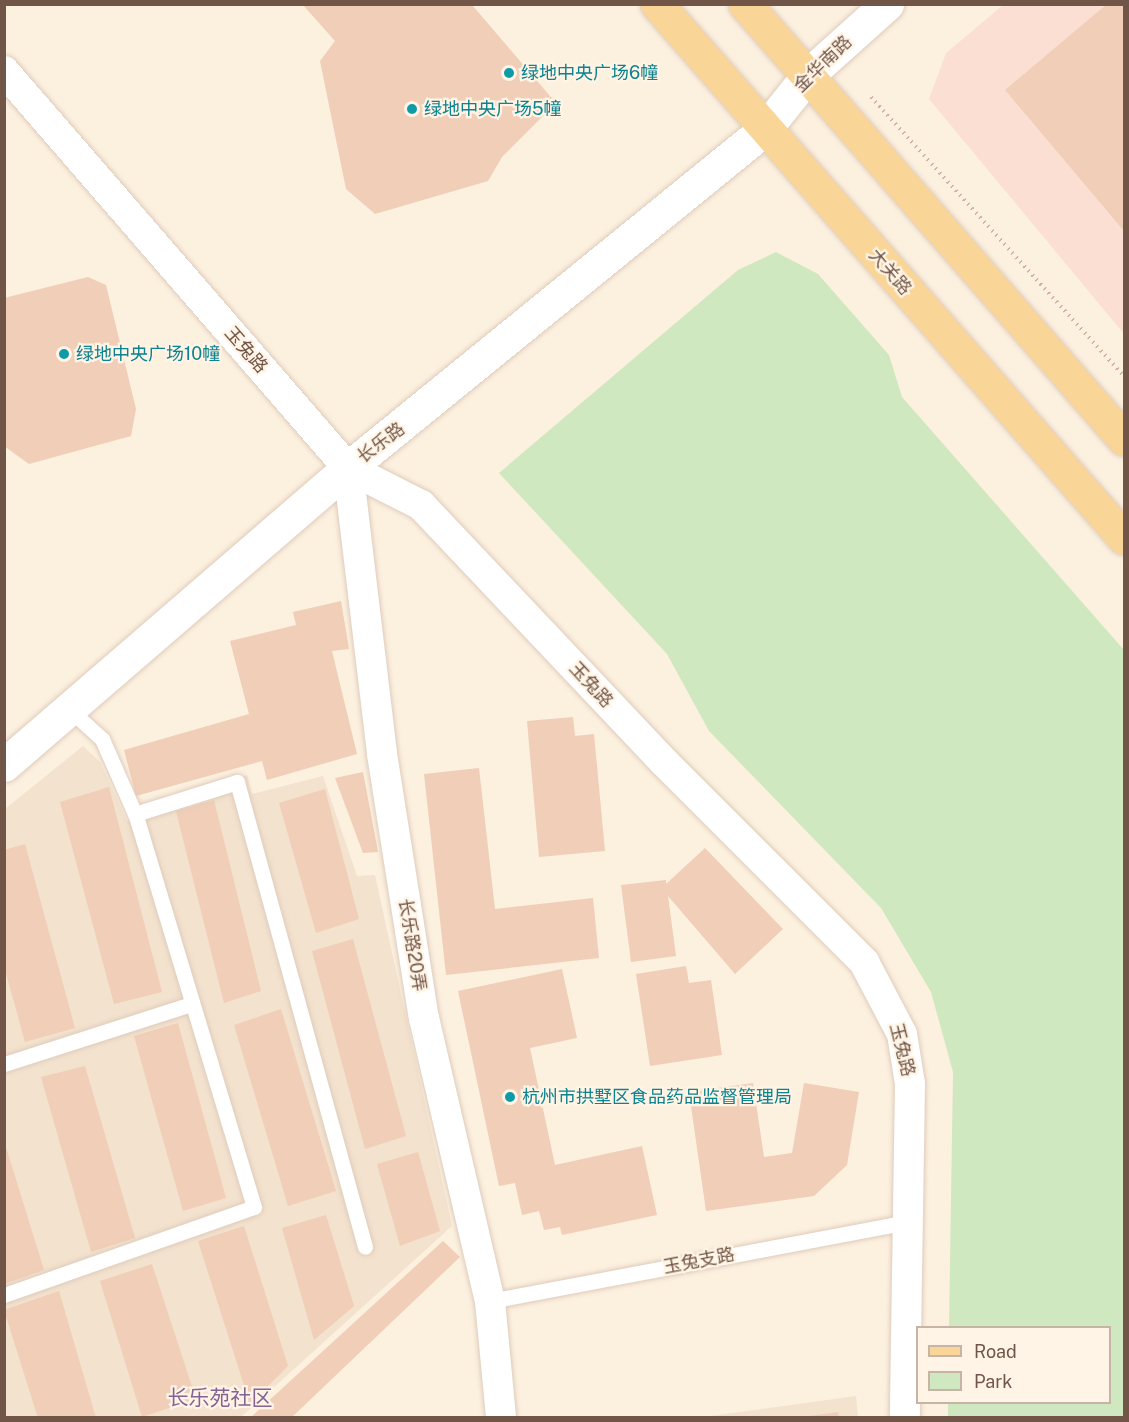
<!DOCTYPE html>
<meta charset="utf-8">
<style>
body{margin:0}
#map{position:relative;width:1129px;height:1422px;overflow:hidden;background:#fcf0df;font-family:"Public Sans","Noto Sans SC",sans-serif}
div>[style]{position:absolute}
.residential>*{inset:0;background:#f3e2ce}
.commercial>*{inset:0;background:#fcdfd3}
.green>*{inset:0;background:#d0e8bf}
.building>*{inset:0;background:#f0ceb7}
.path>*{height:4px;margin-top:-2px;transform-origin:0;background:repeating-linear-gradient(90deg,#d4b19b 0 1.5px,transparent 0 6px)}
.roads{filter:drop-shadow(0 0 2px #dfccbc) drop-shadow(0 0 2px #dfccbc)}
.service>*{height:15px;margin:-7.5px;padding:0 7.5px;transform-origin:7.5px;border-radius:7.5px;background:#fff}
.minor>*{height:30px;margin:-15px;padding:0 15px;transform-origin:15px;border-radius:15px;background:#fff}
.tertiary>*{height:33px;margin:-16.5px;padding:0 16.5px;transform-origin:16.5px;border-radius:16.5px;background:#fff}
.primary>*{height:33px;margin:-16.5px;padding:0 16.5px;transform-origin:16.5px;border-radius:16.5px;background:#fad598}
.dots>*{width:16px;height:16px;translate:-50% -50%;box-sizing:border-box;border:3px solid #fff4e5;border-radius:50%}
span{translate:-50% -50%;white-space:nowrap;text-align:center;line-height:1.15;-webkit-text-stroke:4.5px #fff4e5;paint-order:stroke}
.street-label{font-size:18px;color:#715648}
.culture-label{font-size:18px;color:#0d838f}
.left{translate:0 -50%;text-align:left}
.quarter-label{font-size:21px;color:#846395}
.frame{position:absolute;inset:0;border:6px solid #715648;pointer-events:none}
.legend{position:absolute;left:916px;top:1326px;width:195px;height:78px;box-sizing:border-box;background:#fff4e5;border:2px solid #c6b5a6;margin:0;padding:8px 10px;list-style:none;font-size:18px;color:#715648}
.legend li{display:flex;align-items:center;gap:12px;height:30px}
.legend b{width:30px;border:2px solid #c6b5a6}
</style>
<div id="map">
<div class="residential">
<i style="clip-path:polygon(83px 746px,100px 762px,127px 821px,247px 775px,252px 794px,323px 776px,357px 876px,375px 875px,452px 1226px,241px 1417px,5px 1418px,5px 809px)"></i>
<i style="clip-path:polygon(856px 1396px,858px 1417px,703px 1418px,703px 1417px)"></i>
</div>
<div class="commercial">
<i style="clip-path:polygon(1003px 5px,1124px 5px,1124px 334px,929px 99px,946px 53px)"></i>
</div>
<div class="green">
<i style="clip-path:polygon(776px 252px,818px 274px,889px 355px,902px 397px,1124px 650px,1124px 1417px,948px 1417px,948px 1403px,1110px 1402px,1110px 1328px,949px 1327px,953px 1072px,931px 992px,881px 908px,709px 731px,667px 654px,499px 473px,738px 270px)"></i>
</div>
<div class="building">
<i style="clip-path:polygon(1107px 4px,1124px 4px,1124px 231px,1005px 90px)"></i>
<i style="clip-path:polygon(303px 5px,472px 5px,556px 103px,502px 157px,488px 181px,375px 214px,346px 189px,320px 61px,335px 41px)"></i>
<i style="clip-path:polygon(88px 277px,106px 285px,136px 409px,131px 436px,29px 464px,4px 446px,4px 298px)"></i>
<i style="clip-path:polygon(341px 601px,349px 649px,332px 651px,357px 754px,267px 780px,262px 761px,136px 796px,124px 750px,249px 714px,230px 641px,296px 625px,293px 612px)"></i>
<i style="clip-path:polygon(573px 717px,575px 736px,594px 734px,605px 851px,539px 857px,527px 721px)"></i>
<i style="clip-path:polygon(479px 768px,495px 909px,593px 898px,599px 958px,446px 975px,424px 774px)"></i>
<i style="clip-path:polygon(363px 772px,378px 852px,363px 853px,335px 778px)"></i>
<i style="clip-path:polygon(109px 787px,162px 992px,114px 1004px,60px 802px)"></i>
<i style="clip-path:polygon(325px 789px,359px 919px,316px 933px,279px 803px)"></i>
<i style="clip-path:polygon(214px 800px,261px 991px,224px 1003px,176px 811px)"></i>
<i style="clip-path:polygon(25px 844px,75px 1028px,25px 1042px,4px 966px,4px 850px)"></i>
<i style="clip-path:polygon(705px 848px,783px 929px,735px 974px,668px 896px,676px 956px,631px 962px,621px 885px,666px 880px,666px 884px)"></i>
<i style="clip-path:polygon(353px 939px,406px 1136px,365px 1149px,312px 951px)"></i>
<i style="clip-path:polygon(686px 966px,689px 983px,711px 980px,722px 1055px,650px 1066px,636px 974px)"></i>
<i style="clip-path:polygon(562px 969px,577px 1038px,530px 1048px,555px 1165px,642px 1146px,657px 1215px,562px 1235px,560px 1227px,544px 1230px,539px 1211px,522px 1215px,515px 1183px,499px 1186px,458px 991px)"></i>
<i style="clip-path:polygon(281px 1009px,336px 1191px,288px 1206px,234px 1025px)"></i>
<i style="clip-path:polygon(178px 1023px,226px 1198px,183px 1211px,134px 1036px)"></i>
<i style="clip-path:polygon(85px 1066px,135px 1238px,91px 1252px,41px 1077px)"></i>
<i style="clip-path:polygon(753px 1083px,764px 1157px,792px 1153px,804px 1083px,859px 1092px,847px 1165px,814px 1196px,706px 1211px,689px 1092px)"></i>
<i style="clip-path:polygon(5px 1144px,44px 1270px,4px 1284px,4px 1145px)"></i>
<i style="clip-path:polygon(418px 1152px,440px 1231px,400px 1246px,377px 1164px)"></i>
<i style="clip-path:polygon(326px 1215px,354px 1306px,314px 1340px,282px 1228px)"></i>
<i style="clip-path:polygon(244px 1226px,288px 1366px,250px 1404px,198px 1241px)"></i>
<i style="clip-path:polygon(443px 1241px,460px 1257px,291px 1418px,250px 1418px)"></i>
<i style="clip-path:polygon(152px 1264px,196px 1399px,142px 1417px,100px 1281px)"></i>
<i style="clip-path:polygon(59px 1291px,96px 1418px,38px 1418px,4px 1310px)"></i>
<i style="clip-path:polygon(838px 1412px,839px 1418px,810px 1418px,810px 1416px)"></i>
</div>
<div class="path">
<i style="left:871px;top:97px;width:377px;rotate:47.8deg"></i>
</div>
<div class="roads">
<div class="service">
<i style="left:69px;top:709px;width:45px;rotate:42.3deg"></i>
<i style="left:102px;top:739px;width:82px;rotate:66.3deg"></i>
<i style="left:135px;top:814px;width:107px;rotate:-17.4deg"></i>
<i style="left:237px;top:782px;width:482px;rotate:74.6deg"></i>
<i style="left:4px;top:1064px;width:196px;rotate:-17.8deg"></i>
<i style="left:4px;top:1295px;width:265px;rotate:-19.4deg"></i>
<i style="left:254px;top:1207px;width:411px;rotate:-106.8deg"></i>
<i style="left:490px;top:1301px;width:425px;rotate:-10.7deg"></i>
</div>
<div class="minor">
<i style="left:4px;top:71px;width:525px;rotate:49.09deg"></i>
<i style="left:348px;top:468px;width:82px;rotate:26.9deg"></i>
<i style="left:421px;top:505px;width:354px;rotate:46.6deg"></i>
<i style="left:664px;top:762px;width:283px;rotate:45deg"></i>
<i style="left:864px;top:962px;width:81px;rotate:62.2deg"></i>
<i style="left:902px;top:1034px;width:51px;rotate:80.9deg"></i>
<i style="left:910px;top:1084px;width:334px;rotate:90.9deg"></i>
<i style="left:348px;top:468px;width:288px;rotate:83.2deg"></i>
<i style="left:382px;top:754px;width:267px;rotate:81deg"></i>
<i style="left:424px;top:1018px;width:291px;rotate:76.9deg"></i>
<i style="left:490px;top:1301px;width:118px;rotate:84.6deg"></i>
</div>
<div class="tertiary">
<i style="left:4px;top:765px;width:454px;rotate:-40.8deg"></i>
<i style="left:348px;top:468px;width:537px;rotate:-39.11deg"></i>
<i style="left:765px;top:129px;width:70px;rotate:-51.3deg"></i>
<i style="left:809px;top:74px;width:105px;rotate:-41.9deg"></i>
</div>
<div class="primary">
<i style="left:657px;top:4px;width:709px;rotate:48.83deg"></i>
<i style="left:745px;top:4px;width:577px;rotate:48.94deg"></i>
</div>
</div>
<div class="dots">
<i style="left:509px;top:73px;background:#0f9aa8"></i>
<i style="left:412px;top:109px;background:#0f9aa8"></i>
<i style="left:64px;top:354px;background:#0f9aa8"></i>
<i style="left:510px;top:1097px;background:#0f9aa8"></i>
</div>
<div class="street-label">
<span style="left:823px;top:64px;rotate:-44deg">金华南路</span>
<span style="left:890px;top:272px;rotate:49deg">大关路</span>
<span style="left:246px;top:350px;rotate:49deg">玉兔路</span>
<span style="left:381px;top:443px;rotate:-37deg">长乐路</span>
<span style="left:591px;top:685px;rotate:47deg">玉兔路</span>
<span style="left:412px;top:945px;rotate:81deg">长乐路20弄</span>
<span style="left:902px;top:1050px;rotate:76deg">玉兔路</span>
<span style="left:699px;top:1261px;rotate:-11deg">玉兔支路</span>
</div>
<div class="culture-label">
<span class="left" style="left:521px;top:73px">绿地中央广场6幢</span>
<span class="left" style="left:424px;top:109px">绿地中央广场5幢</span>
<span class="left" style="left:76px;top:354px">绿地中央广场10幢</span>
<span class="left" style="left:522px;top:1097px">杭州市拱墅区食品药品监督管理局</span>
</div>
<div class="quarter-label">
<span style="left:220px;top:1398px">长乐苑社区</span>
</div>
<div class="frame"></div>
<ul class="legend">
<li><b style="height:8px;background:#fad598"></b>Road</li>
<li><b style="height:16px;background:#d0e8bf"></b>Park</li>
</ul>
</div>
